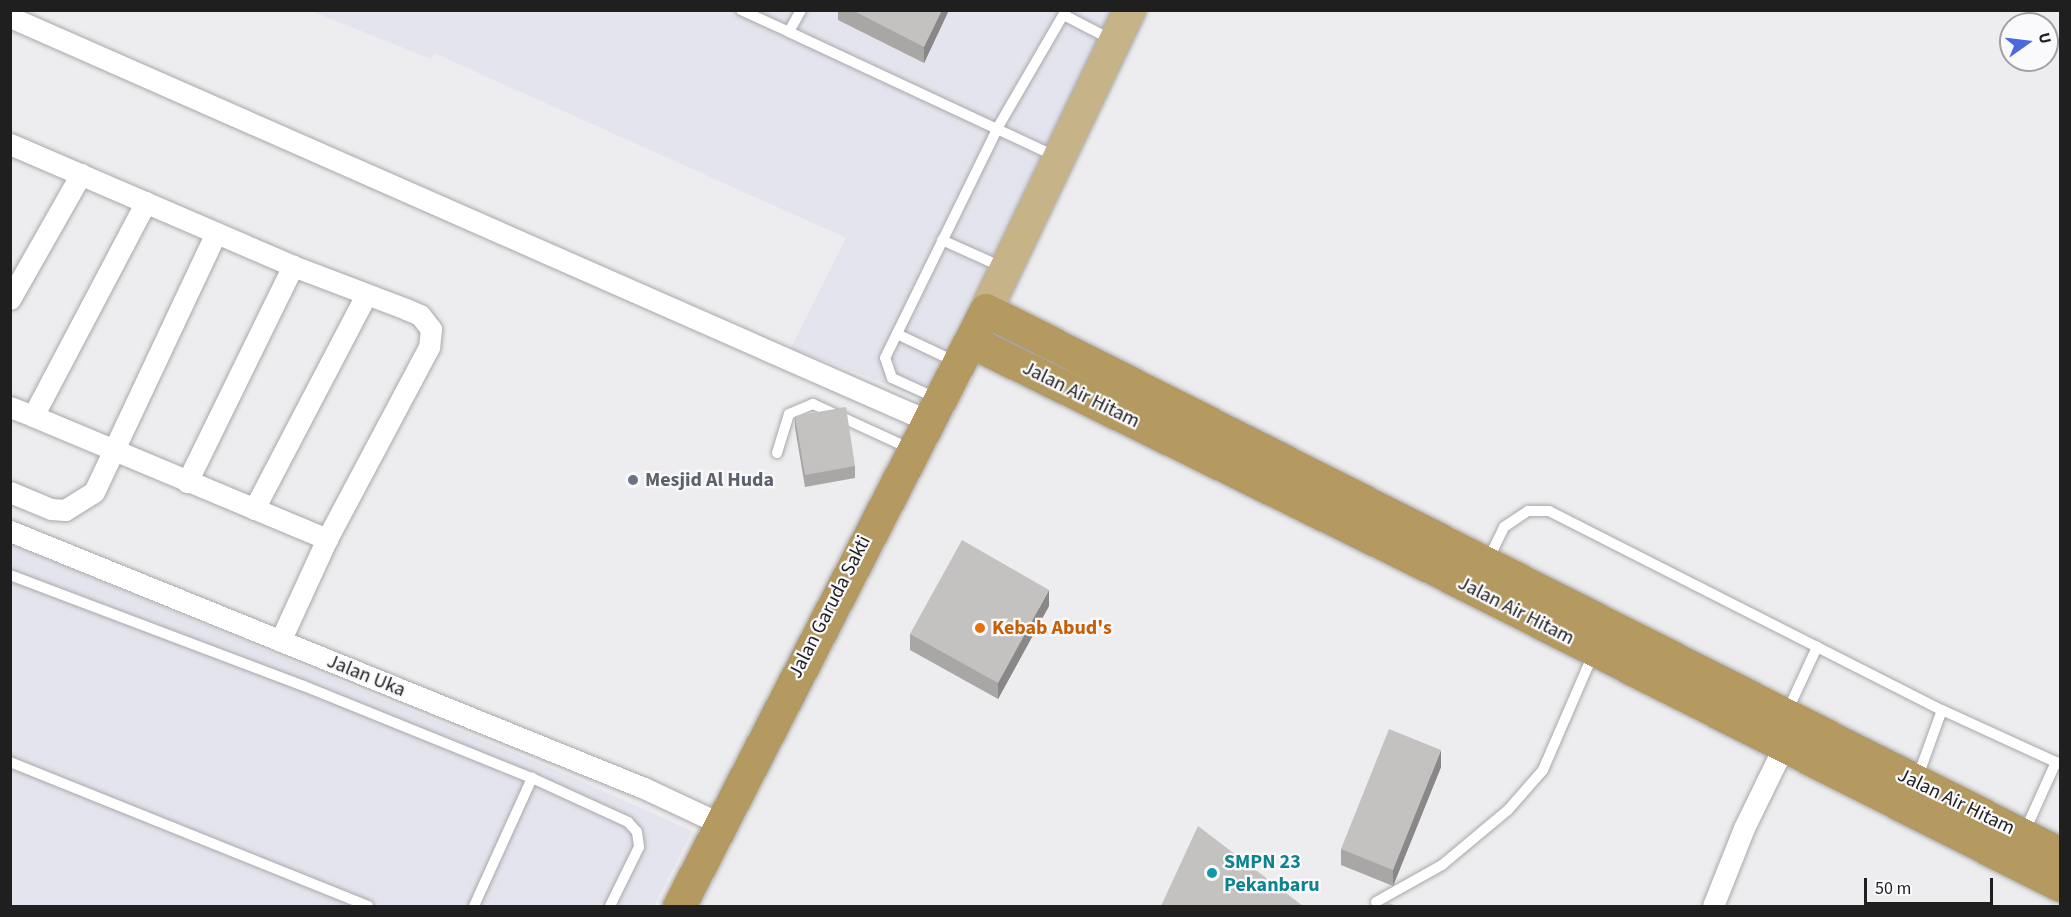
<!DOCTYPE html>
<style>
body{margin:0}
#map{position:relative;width:2071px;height:917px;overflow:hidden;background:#ededef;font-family:"Source Sans 3",sans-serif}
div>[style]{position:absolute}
.built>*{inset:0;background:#e4e4ee}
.roads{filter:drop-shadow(0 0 2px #a8a8aa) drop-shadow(0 0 2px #a8a8aa)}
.service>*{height:10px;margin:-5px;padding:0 5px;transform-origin:5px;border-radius:5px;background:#fff}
.minor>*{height:21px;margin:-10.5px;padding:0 10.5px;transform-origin:10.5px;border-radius:10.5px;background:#fff}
.primary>*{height:32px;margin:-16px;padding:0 16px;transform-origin:16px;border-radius:16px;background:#c7b388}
.trunk>*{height:33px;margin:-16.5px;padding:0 16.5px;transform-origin:16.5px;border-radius:16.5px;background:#b49a60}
.wall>*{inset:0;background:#a9a6a6}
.shaded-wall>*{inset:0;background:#898787}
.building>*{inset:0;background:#c4c1c1}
.dots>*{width:16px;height:16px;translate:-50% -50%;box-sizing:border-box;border:3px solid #fafafc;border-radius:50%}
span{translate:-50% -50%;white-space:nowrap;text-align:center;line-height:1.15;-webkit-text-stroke:4.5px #fafafc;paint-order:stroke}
.street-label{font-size:20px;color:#1f1f20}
.worship-label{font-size:20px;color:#5b616d;font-weight:700}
.left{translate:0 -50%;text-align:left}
.food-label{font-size:20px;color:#c56008;font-weight:700}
.culture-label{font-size:20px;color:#0d838f;font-weight:700}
.frame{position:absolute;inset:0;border:12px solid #1f1f20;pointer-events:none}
.north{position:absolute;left:1999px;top:12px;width:60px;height:60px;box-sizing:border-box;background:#fafafc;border:2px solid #a2a2a4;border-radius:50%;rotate:76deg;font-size:16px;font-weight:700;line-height:24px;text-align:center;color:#1f1f20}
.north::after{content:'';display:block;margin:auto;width:21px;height:27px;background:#4a69dd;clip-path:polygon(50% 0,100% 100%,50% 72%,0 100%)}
.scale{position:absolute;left:1864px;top:878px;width:129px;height:27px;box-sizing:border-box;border:3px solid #1f1f20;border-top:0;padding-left:8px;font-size:18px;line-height:21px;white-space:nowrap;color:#1f1f20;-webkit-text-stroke:4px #fafafc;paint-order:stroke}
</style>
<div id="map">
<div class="built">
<i style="clip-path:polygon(311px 11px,1114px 11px,920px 397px,791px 348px,846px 238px,434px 53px,431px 59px)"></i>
<i style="clip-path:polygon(10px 544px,572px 777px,692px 831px,654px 906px,11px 906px)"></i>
</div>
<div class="roads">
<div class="service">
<i style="left:741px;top:10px;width:53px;rotate:24.6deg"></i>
<i style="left:801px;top:10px;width:25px;rotate:119deg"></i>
<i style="left:789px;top:32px;width:296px;rotate:25deg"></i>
<i style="left:1064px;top:15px;width:54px;rotate:27.5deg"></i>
<i style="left:942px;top:240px;width:66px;rotate:24.2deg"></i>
<i style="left:897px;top:334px;width:65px;rotate:25.4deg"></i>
<i style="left:936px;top:398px;width:48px;rotate:-155.6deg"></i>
<i style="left:892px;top:378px;width:21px;rotate:-109deg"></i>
<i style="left:885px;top:358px;width:257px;rotate:-63.9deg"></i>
<i style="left:998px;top:127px;width:135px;rotate:-59.8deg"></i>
<i style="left:777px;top:453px;width:41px;rotate:-72.9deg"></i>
<i style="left:789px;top:414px;width:26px;rotate:-23deg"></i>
<i style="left:813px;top:404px;width:108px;rotate:24.7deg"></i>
<i style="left:1488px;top:560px;width:37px;rotate:-64deg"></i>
<i style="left:1504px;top:527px;width:29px;rotate:-34deg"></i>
<i style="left:1528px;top:511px;width:21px"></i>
<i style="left:1549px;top:511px;width:441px;rotate:26.9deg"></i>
<i style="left:1942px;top:710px;width:130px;rotate:24.6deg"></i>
<i style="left:10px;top:575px;width:314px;rotate:20.7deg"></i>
<i style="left:304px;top:686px;width:246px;rotate:22deg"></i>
<i style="left:532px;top:778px;width:106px;rotate:24.6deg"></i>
<i style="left:628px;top:822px;width:13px;rotate:48deg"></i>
<i style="left:637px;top:832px;width:15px;rotate:82deg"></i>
<i style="left:639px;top:847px;width:66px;rotate:116.2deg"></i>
<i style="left:1787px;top:712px;width:72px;rotate:-65.2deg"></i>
<i style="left:10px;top:762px;width:386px;rotate:21.9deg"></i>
<i style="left:1917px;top:779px;width:73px;rotate:-70.1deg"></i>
<i style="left:2024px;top:833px;width:78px;rotate:-65.7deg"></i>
<i style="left:1376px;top:902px;width:76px;rotate:-29.3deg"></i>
<i style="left:1442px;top:865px;width:86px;rotate:-39.8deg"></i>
<i style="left:1508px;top:810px;width:53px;rotate:-48.8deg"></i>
<i style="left:1543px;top:770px;width:129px;rotate:-66.6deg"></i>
<i style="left:474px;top:906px;width:141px;rotate:-65.6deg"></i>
</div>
<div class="minor">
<i style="left:10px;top:17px;width:1003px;rotate:23.75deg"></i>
<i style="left:10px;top:144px;width:308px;rotate:23.3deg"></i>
<i style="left:293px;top:266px;width:121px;rotate:20.8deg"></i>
<i style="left:406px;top:309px;width:15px;rotate:23deg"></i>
<i style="left:420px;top:315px;width:18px;rotate:52deg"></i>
<i style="left:431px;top:329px;width:18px;rotate:96deg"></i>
<i style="left:429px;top:347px;width:217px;rotate:118deg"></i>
<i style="left:327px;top:539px;width:112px;rotate:114.7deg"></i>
<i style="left:10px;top:299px;width:144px;rotate:-60.4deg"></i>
<i style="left:10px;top:407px;width:25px;rotate:21deg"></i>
<i style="left:33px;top:416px;width:242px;rotate:-62.2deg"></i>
<i style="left:33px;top:416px;width:319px;rotate:22.7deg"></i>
<i style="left:187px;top:482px;width:241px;rotate:-63.9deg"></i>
<i style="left:10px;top:492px;width:44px;rotate:22.5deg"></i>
<i style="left:51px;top:509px;width:14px;rotate:4deg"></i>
<i style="left:65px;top:510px;width:34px;rotate:-32deg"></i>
<i style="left:94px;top:492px;width:286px;rotate:-64.8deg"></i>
<i style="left:254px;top:509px;width:242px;rotate:-62.4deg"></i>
<i style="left:10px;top:531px;width:684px;rotate:22.07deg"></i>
<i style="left:644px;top:788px;width:85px;rotate:25.1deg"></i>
<i style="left:1713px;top:906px;width:84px;rotate:-68.3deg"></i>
<i style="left:1744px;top:828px;width:91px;rotate:-64deg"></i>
</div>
<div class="primary">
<i style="left:986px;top:310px;width:333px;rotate:-64.4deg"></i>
</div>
<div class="trunk">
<i style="left:970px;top:341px;width:520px;rotate:26.12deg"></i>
<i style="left:1437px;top:570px;width:698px;rotate:26.82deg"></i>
<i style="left:679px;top:906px;width:670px;rotate:-62.75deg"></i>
<i style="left:986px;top:310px;width:1204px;rotate:26.86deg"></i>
</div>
</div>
<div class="wall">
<i style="clip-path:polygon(838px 10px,949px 10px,924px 63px,838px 20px)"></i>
<i style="clip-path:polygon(795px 416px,855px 466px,855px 478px,805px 487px,795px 428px)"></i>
<i style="clip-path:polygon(1049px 606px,998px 699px,910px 650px,910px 634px)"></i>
<i style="clip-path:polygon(1441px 767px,1393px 886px,1341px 865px,1341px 849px)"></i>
</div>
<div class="shaded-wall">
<i style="clip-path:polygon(942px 10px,949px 10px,924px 63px,924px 47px)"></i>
<i style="clip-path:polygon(1049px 590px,1049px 606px,998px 699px,998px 683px)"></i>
<i style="clip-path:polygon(1441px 750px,1441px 767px,1393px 886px,1393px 870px)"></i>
</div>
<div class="building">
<i style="clip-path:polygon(852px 10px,942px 10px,924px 47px)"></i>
<i style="clip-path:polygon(846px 407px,855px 466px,805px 475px,795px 416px)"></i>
<i style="clip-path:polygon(962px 540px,1049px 590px,998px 683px,910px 634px)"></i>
<i style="clip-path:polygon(1389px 729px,1441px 750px,1393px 870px,1341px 849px)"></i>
<i style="clip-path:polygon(1198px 826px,1303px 906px,1161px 906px)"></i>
<i style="clip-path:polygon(1386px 902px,1397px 906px,1385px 906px)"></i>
</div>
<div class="dots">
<i style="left:633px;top:480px;background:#6b7280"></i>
<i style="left:980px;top:628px;background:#e8710a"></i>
<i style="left:1212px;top:873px;background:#0f9aa8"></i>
</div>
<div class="street-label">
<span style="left:1081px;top:395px;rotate:26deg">Jalan Air Hitam</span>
<span style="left:830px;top:607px;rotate:-63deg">Jalan Garuda Sakti</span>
<span style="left:1516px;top:611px;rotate:27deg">Jalan Air Hitam</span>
<span style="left:366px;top:676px;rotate:22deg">Jalan Uka</span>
<span style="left:1956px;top:802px;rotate:26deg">Jalan Air Hitam</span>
</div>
<div class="worship-label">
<span class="left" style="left:645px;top:480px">Mesjid Al Huda</span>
</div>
<div class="food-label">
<span class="left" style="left:992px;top:628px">Kebab Abud's</span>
</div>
<div class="culture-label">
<span class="left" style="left:1224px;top:874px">SMPN 23<br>Pekanbaru</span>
</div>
<div class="frame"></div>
<div class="north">U</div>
<div class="scale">50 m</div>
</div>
